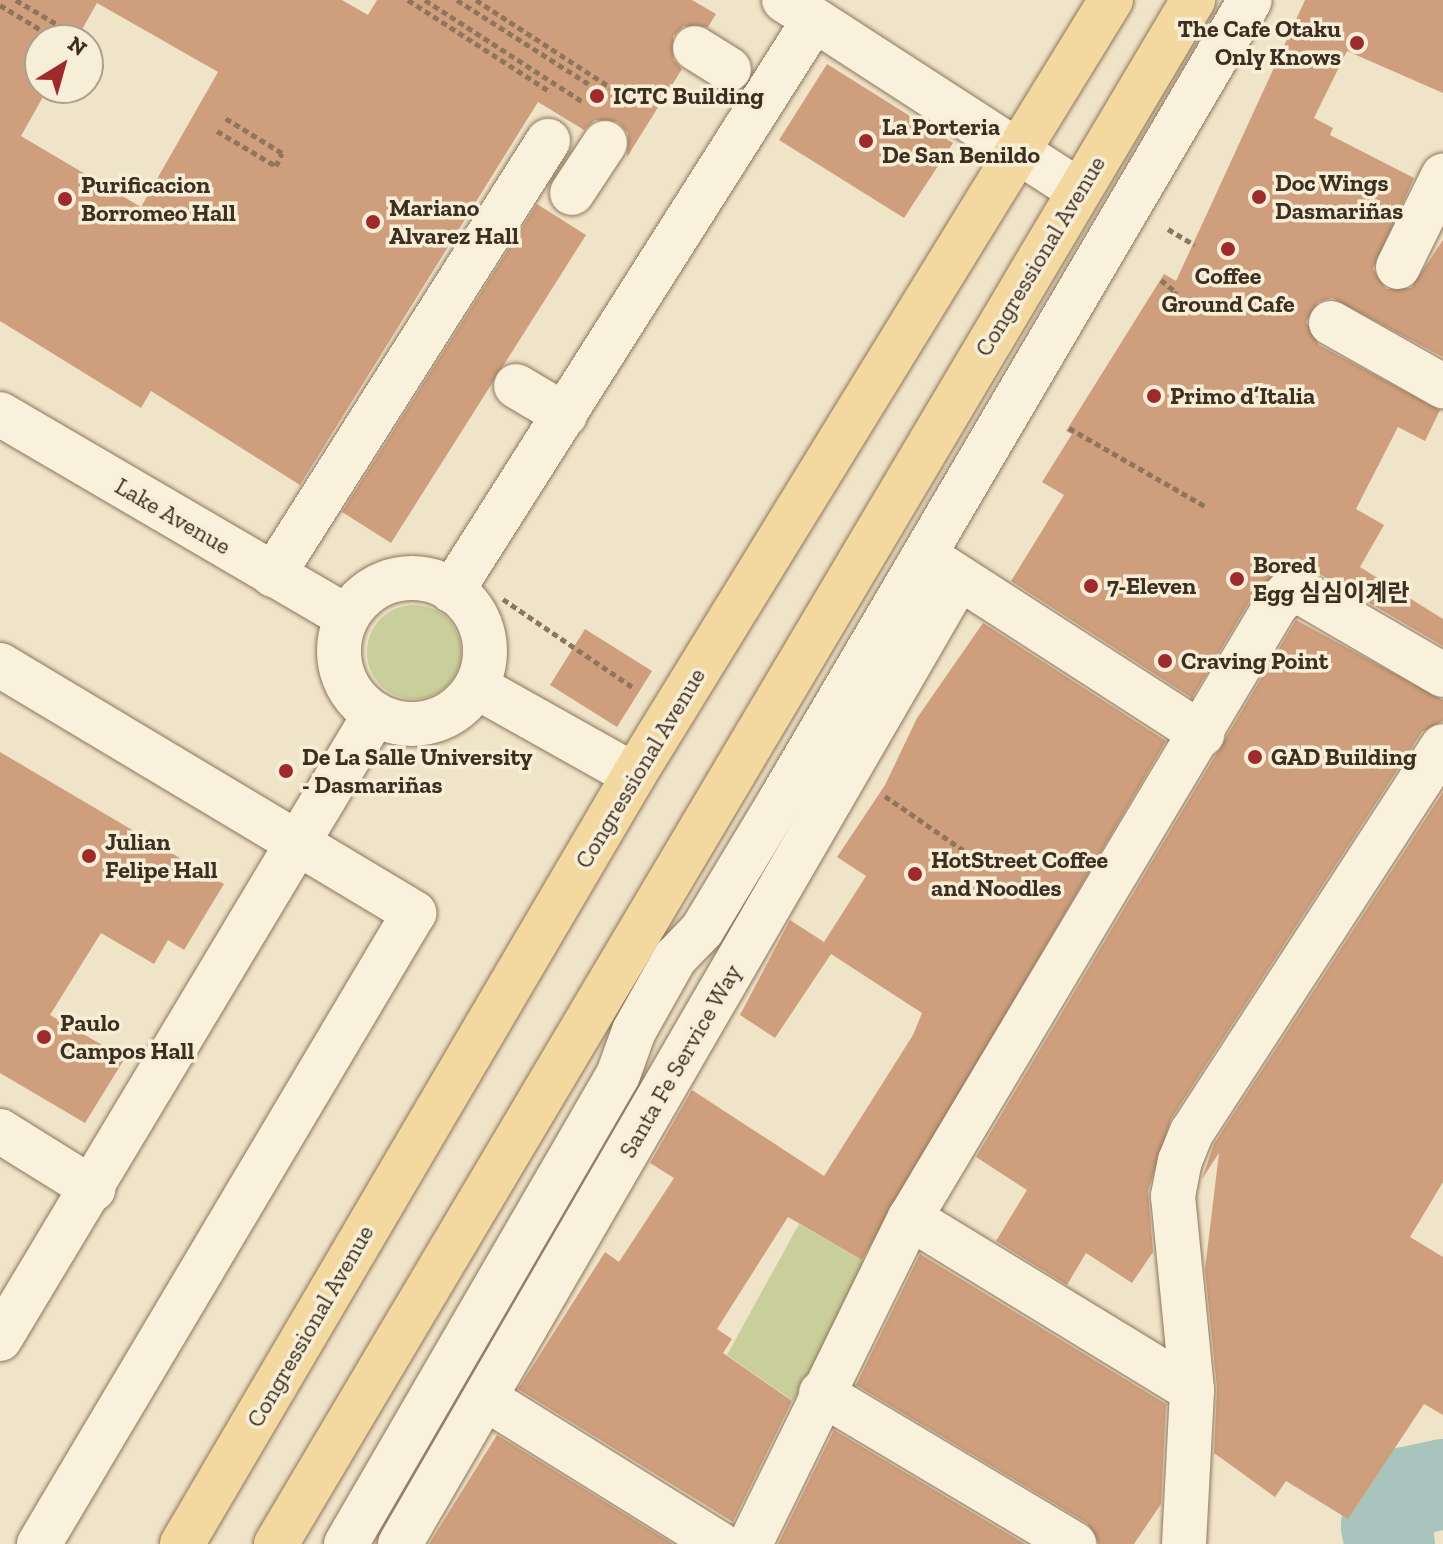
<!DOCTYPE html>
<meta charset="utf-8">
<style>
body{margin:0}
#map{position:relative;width:1443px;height:1544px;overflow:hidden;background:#f0e4c8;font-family:"Zilla Slab","Noto Sans KR",serif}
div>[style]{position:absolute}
.green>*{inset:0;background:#c9cf9b}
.round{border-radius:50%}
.river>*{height:90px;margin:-45px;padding:0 45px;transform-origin:45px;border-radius:45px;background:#a9c4bc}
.building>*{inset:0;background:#cf9f7d}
.path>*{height:5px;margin-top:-2.5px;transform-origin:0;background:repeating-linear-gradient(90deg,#8d765c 0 6px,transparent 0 10px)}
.roads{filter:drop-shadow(0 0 2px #8d765c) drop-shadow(0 0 2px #8d765c)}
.minor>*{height:44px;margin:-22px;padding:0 22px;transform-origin:22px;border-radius:22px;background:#faf1dc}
.minor>.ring{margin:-22px;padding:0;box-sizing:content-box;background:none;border:44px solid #faf1dc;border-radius:50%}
.major>*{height:44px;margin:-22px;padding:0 22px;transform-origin:22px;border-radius:22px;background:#f3d9a0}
.dots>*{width:22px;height:22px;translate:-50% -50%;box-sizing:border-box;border:4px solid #f7eed8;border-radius:50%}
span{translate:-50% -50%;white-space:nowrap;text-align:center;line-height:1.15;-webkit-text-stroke:7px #f7eed8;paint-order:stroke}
.poi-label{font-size:24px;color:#3d2e20;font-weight:700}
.right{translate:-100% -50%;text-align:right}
.left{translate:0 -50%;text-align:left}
.street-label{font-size:24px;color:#3d2e20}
.north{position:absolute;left:24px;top:24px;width:80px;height:80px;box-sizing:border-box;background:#f7eed8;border:2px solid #ada18e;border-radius:50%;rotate:37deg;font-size:22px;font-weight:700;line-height:32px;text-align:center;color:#3d2e20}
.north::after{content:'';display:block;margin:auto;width:28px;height:36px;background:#9e2a2b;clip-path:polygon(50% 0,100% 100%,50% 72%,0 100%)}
</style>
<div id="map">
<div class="green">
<i class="round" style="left:367px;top:605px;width:94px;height:94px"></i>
<i style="clip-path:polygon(799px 1224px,874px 1267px,793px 1401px,727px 1355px)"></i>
</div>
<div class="river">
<i style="left:1390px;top:1544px;width:18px;rotate:-103deg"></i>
<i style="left:1386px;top:1526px;width:39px;rotate:-60deg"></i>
<i style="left:1406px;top:1492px;width:38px;rotate:-12deg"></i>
</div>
<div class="building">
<i style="clip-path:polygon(evenodd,0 0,342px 0,368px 15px,377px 0,692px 0,716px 14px,708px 27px,684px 26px,673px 36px,673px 59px,682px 69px,627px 157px,628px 133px,618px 122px,595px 120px,584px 130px,538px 102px,300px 485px,151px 391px,141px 408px,0 321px,0 0,97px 3px,218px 72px,141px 207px,21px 136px,48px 88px,40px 88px,40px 40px,76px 40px,97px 3px)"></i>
<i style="clip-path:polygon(1305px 0,1443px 0,1443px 93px,1347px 51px,1314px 118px,1333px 128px,1330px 135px,1414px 178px,1373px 269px,1386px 289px,1411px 288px,1443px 240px,1443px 357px,1332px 298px,1318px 302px,1306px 322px,1319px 345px,1440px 410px,1425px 441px,1398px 427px,1356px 509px,1384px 525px,1360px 567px,1443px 619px,1443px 646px,1315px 571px,1285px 569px,1255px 592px,1192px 698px,1011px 581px,1064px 495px,1042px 482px,1072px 434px,1066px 431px,1164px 274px,1176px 281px)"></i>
<i style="clip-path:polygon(827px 64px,953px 143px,904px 218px,779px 140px)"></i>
<i style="clip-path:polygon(537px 204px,586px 235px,391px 543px,342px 512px)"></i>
<i style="clip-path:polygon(1296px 620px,1443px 700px,1443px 721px,1422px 732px,1171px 1119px,1148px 1191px,1153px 1252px,1132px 1283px,1086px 1253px,1067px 1285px,996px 1241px,1027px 1190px,976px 1157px)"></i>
<i style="clip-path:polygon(983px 623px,1166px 741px,862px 1260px,788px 1217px,717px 1329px,732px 1339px,723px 1353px,792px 1401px,733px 1522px,518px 1389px,605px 1252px,619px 1262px,674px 1178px,650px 1163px,692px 1090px,824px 1176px,913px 1035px,922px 1013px,831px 954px,775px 1038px,740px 1015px,790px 920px,824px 942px,866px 876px,837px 857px,885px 785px,917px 718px)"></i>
<i style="clip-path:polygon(585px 629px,652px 671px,617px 727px,550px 685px)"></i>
<i style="clip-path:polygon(0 752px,224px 884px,184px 950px,168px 940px,154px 964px,101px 933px,50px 1015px,125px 1058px,85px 1123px,0 1073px)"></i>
<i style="clip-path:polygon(1443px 792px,1443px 1182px,1410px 1237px,1443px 1257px,1443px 1415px,1424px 1404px,1348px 1519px,1286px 1481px,1275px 1497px,1214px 1453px,1217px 1388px,1205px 1269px,1219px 1153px,1202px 1179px,1214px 1144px)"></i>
<i style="clip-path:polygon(920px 1254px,1166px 1404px,1161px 1504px,1134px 1544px,1099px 1544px,1087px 1523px,856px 1385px)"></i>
<i style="clip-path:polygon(834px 1430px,1025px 1544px,778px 1544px)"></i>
<i style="clip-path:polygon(497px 1435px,673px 1544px,429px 1544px)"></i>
</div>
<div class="path">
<i style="left:16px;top:0;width:51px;rotate:30.6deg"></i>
<i style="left:408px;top:0;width:170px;rotate:32.8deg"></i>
<i style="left:425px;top:0;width:187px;rotate:32.8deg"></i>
<i style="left:457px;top:0;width:177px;rotate:32.5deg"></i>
<i style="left:476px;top:0;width:163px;rotate:33deg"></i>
<i style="left:0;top:5px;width:63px;rotate:31.4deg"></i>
<i style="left:217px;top:131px;width:69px;rotate:30.7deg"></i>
<i style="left:276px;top:166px;width:14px;rotate:-65deg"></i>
<i style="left:282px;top:153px;width:67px;rotate:-148.4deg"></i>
<i style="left:1168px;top:229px;width:31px;rotate:31deg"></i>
<i style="left:1206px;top:277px;width:13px;rotate:29deg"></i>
<i style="left:1161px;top:280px;width:21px;rotate:39deg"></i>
<i style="left:1177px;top:293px;width:9px;rotate:167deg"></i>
<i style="left:1069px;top:428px;width:160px;rotate:29.9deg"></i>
<i style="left:503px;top:599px;width:158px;rotate:34.2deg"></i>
<i style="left:885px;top:796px;width:95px;rotate:34.7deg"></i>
</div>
<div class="roads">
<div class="minor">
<i style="left:784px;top:0;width:351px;rotate:32.9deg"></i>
<i style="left:695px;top:48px;width:40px;rotate:32deg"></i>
<i style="left:572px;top:193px;width:60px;rotate:-56.6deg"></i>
<i style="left:1398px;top:267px;width:102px;rotate:-63.7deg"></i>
<i style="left:1331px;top:323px;width:129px;rotate:29.4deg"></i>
<i style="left:516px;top:386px;width:57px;rotate:30.6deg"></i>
<i style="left:0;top:414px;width:402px;rotate:30.3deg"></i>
<i style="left:935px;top:562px;width:318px;rotate:32.8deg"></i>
<i style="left:273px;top:575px;width:514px;rotate:-57.64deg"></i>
<i class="ring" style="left:339px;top:578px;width:102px;height:102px"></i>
<i style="left:452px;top:591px;width:676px;rotate:-57.63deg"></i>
<i style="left:0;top:665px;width:483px;rotate:30.9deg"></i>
<i style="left:414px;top:913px;width:734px;rotate:120.72deg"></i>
<i style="left:477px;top:687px;width:180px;rotate:29.3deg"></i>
<i style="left:0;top:1131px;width:110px;rotate:31.9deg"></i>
<i style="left:910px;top:1218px;width:330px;rotate:31.4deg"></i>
<i style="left:0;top:1339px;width:729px;rotate:-59.04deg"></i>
<i style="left:821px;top:1393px;width:295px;rotate:30.8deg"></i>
<i style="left:485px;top:1398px;width:277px;rotate:31.9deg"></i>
<i style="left:346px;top:1544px;width:542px;rotate:-59.89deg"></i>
<i style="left:618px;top:1075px;width:47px;rotate:-70deg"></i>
<i style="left:634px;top:1031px;width:84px;rotate:-60.7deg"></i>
<i style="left:675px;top:958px;width:39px;rotate:-46deg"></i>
<i style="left:702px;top:930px;width:153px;rotate:-58.9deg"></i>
<i style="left:781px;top:799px;width:926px;rotate:-59.59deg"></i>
<i style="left:400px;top:1544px;width:1116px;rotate:-59.94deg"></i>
<i style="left:750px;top:1544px;width:363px;rotate:-63.9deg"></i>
<i style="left:910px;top:1218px;width:714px;rotate:-59.16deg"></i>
<i style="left:1276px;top:605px;width:16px;rotate:-45deg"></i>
<i style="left:1287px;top:594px;width:15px;rotate:-4deg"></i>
<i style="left:1302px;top:593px;width:163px;rotate:30.2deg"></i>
<i style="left:1184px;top:1544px;width:154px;rotate:-87deg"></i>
<i style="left:1192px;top:1390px;width:195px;rotate:-95.6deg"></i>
<i style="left:1173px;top:1196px;width:36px;rotate:-79deg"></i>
<i style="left:1180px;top:1161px;width:31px;rotate:-68deg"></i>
<i style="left:1192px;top:1132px;width:460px;rotate:-57deg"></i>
</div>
<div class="major">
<i style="left:182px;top:1544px;width:892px;rotate:-59.55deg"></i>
<i style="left:634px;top:775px;width:910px;rotate:-58.39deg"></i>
<i style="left:276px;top:1544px;width:1796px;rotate:-59.29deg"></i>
</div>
</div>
<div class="dots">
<i style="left:1357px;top:43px;background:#9e2a2b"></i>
<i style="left:597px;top:96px;background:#9e2a2b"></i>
<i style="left:866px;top:141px;background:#9e2a2b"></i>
<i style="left:1259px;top:197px;background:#9e2a2b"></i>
<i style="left:65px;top:199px;background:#9e2a2b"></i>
<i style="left:373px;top:222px;background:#9e2a2b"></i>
<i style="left:1228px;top:249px;background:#9e2a2b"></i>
<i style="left:1154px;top:396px;background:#9e2a2b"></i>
<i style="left:1237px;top:579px;background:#9e2a2b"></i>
<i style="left:1091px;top:586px;background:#9e2a2b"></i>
<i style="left:1165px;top:661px;background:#9e2a2b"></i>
<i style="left:1255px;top:757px;background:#9e2a2b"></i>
<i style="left:286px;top:771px;background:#9e2a2b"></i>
<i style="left:89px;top:856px;background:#9e2a2b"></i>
<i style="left:915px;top:874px;background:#9e2a2b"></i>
<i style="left:44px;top:1037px;background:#9e2a2b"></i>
</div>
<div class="poi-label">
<span class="right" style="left:1341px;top:43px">The Cafe Otaku<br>Only Knows</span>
<span class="left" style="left:613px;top:96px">ICTC Building</span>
<span class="left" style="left:882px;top:141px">La Porteria<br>De San Benildo</span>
<span class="left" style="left:1275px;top:197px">Doc Wings<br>Dasmariñas</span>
<span class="left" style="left:81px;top:199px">Purificacion<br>Borromeo Hall</span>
<span class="left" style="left:389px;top:222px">Mariano<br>Alvarez Hall</span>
<span style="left:1228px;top:290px">Coffee<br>Ground Cafe</span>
<span class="left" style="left:1170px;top:396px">Primo d’Italia</span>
<span class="left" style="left:1253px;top:579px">Bored<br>Egg 심심이계란</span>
<span class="left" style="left:1107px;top:586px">7-Eleven</span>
<span class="left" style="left:1181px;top:661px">Craving Point</span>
<span class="left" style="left:302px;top:771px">De La Salle University<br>- Dasmariñas</span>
<span class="left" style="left:1271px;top:757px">GAD Building</span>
<span class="left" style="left:105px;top:856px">Julian<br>Felipe Hall</span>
<span class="left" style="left:931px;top:874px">HotStreet Coffee<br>and Noodles</span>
<span class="left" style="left:60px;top:1037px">Paulo<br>Campos Hall</span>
</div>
<div class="street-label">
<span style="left:1040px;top:256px;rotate:-59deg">Congressional Avenue</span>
<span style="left:173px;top:516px;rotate:30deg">Lake Avenue</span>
<span style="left:640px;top:768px;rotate:-59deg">Congressional Avenue</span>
<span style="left:680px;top:1061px;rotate:-60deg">Santa Fe Service Way</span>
<span style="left:310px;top:1326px;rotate:-60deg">Congressional Avenue</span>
</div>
<div class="north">N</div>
</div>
